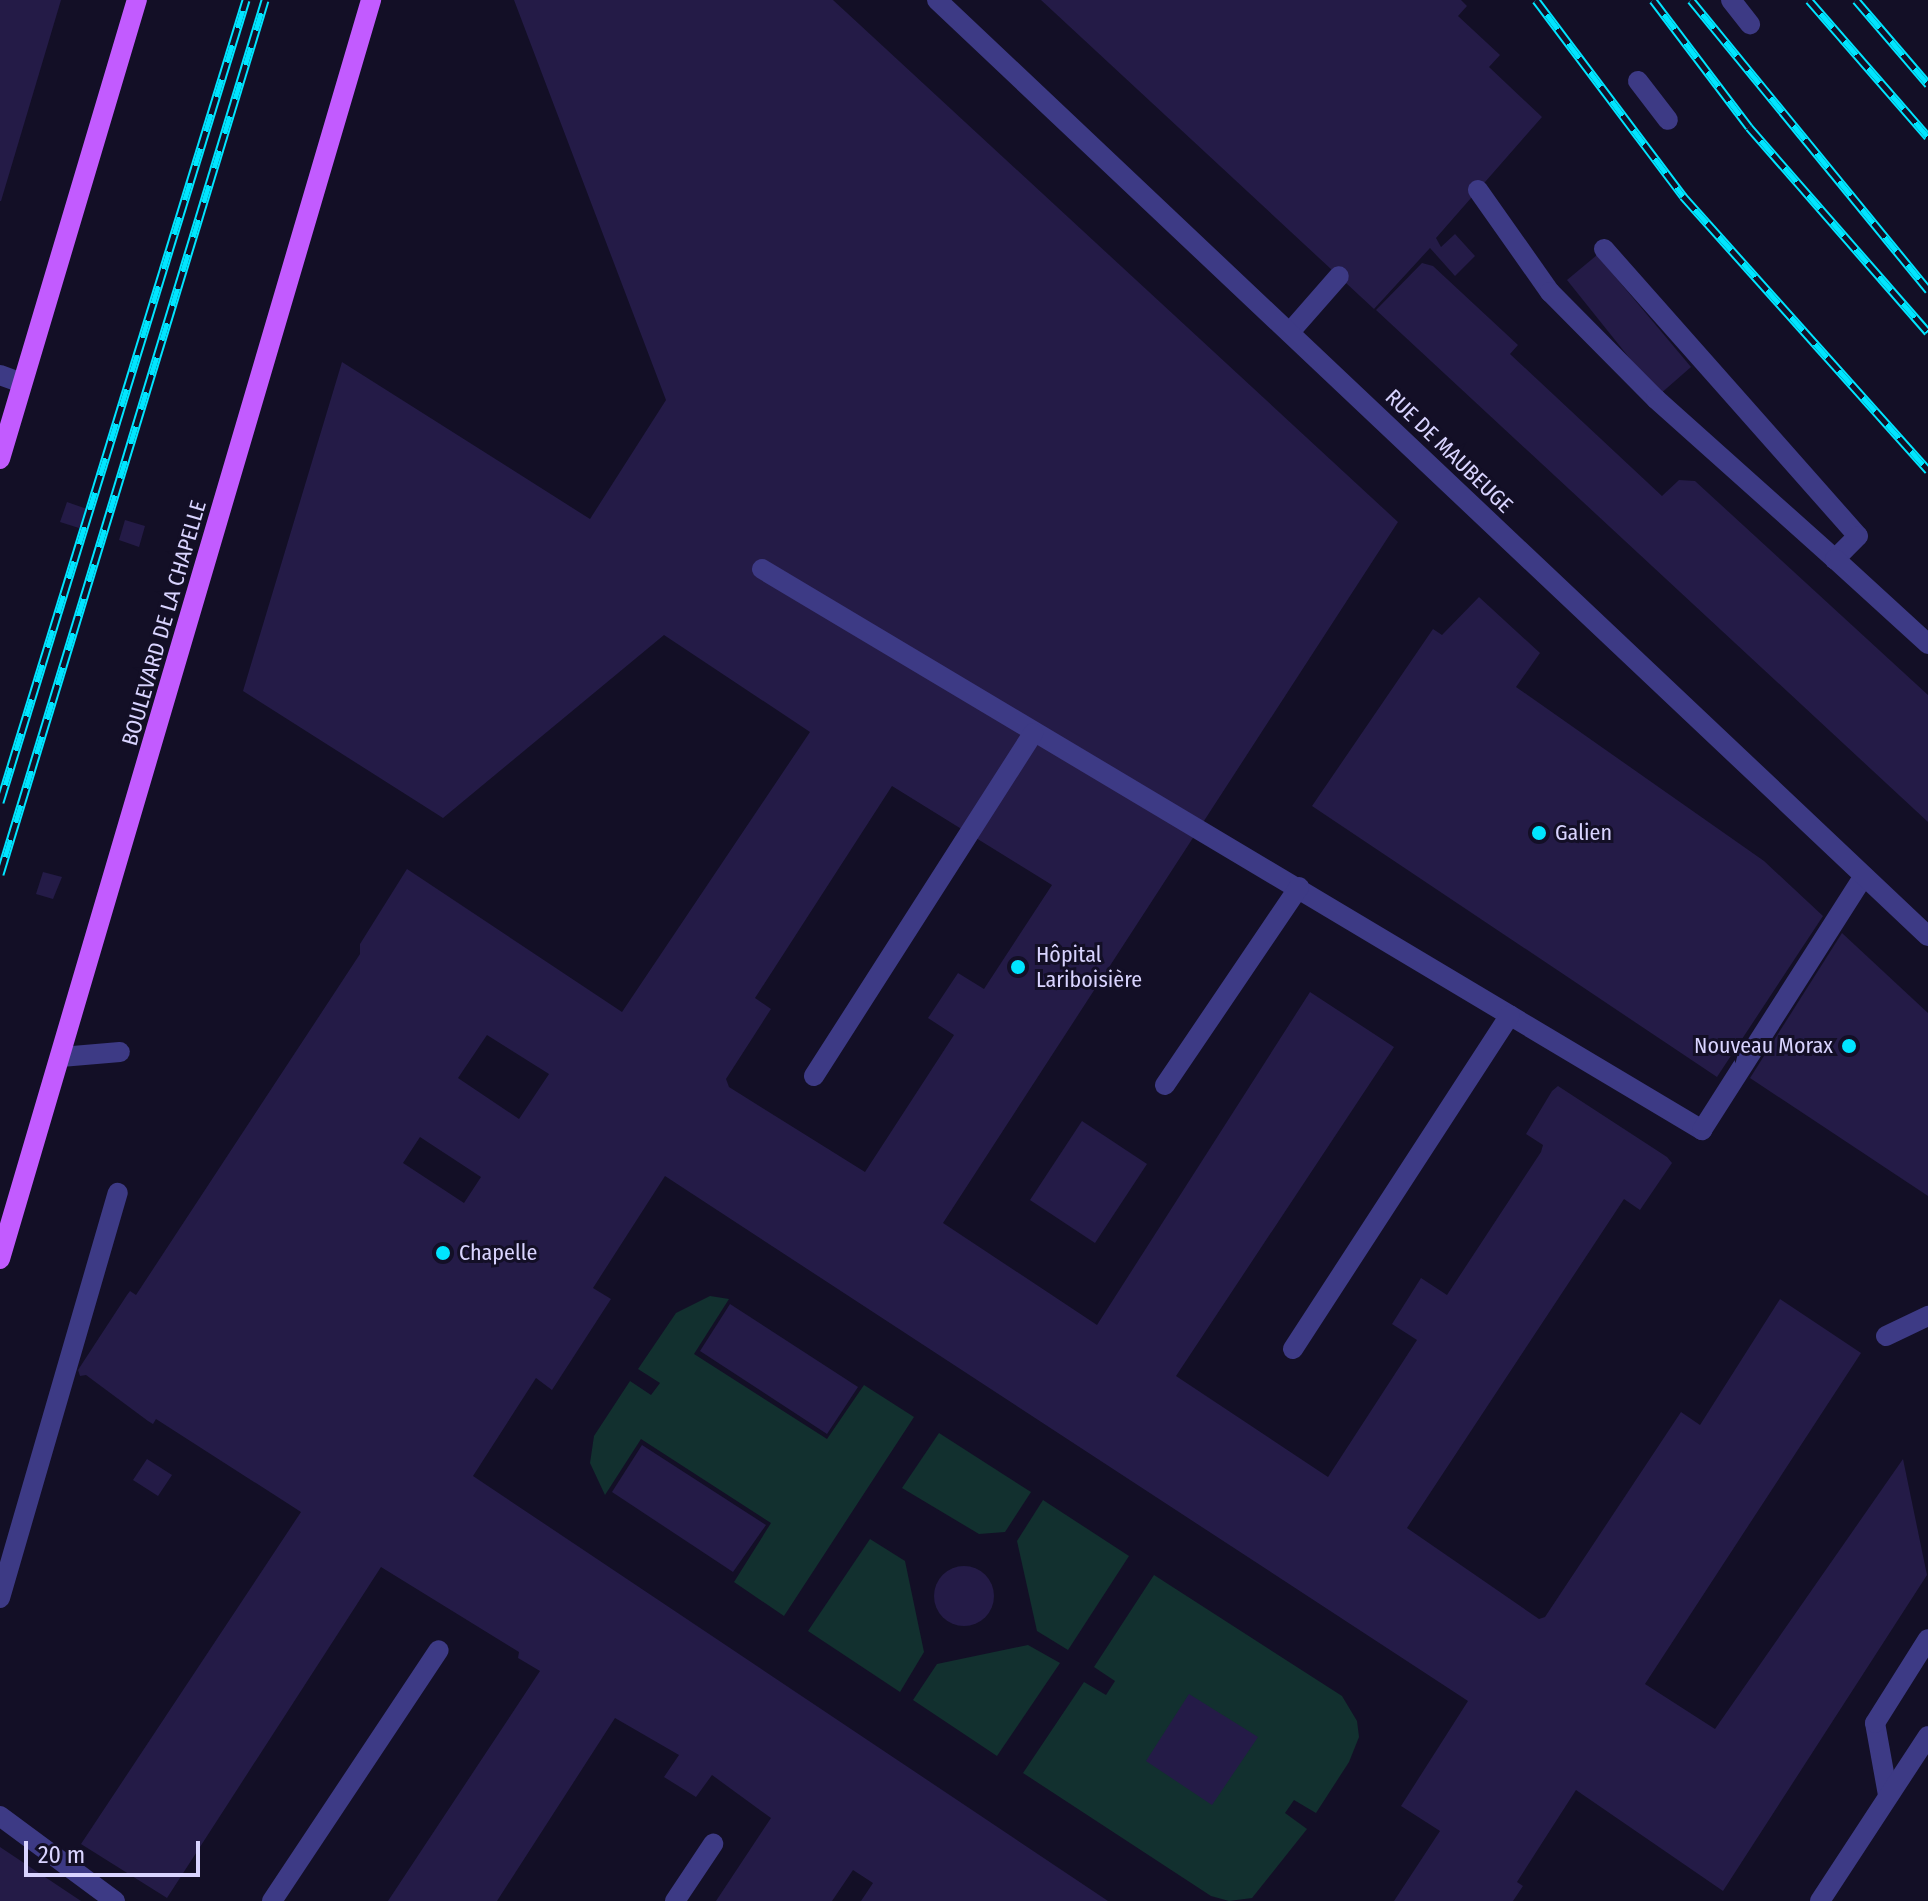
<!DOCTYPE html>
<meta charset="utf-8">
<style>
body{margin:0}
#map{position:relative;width:1928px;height:1901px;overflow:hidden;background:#130f26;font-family:"Fira Sans Condensed",sans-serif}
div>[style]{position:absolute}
.green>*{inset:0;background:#12302f}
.building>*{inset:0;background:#241b47}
.round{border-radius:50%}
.lane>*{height:20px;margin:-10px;padding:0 10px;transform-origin:10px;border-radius:10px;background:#3d3a85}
.street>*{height:20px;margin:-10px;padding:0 10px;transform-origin:10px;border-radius:10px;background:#3d3a85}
.primary>*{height:20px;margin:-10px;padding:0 10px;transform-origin:10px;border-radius:10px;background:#c25bff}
.rail>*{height:9px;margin-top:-4.5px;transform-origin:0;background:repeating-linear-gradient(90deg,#130f26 0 18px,#00e5ff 0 36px);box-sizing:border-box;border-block:2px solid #00e5ff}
.dots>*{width:22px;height:22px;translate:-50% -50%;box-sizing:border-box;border:4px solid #130f26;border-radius:50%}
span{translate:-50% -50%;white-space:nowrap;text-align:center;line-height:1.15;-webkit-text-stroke:6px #130f26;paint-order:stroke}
.street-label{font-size:22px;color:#d9d4ff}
.poi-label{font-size:22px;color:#d9d4ff}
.left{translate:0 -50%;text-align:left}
.right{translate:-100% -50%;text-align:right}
.scale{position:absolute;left:24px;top:1841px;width:176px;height:36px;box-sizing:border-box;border:4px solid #d9d4ff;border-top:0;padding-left:10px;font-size:24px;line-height:28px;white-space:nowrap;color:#d9d4ff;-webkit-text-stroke:6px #130f26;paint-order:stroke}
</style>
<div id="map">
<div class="green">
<i style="clip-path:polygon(710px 1296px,729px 1299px,694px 1354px,827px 1439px,864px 1385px,914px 1417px,784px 1616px,734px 1582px,771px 1523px,641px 1439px,605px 1495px,590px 1463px,594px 1436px,630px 1381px,651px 1395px,660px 1383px,638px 1369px,676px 1313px)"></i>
<i style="clip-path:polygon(939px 1433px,1031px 1492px,1005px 1532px,979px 1534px,902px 1488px)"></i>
<i style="clip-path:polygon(1043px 1500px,1129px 1556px,1068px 1650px,1037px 1631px,1017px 1541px)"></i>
<i style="clip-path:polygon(870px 1539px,905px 1561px,924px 1652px,900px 1692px,808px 1631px)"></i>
<i style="clip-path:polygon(1154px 1575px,1342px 1696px,1357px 1721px,1359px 1737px,1349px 1762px,1316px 1813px,1294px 1800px,1285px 1813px,1307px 1829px,1252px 1898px,1229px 1901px,1211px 1896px,1023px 1773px,1084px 1682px,1106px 1695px,1115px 1681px,1094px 1667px)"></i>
<i style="clip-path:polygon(1028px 1645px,1060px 1663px,997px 1756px,913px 1700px,937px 1664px)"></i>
</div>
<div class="building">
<i style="clip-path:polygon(0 0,61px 0,1px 201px,0 201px)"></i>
<i style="clip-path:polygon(evenodd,514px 0,833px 0,1398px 522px,943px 1223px,1097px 1325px,1310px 992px,1394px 1047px,1176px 1376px,1328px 1477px,1417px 1340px,1392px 1324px,1421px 1278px,1447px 1295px,1541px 1152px,1543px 1145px,1526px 1134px,1552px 1091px,1558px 1086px,1667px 1157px,1672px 1163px,1640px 1210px,1624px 1199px,1407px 1528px,1539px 1619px,1545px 1617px,1681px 1412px,1700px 1425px,1780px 1299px,1861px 1353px,1645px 1684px,1715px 1729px,1903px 1459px,1927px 1575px,1723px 1891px,1576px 1790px,1517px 1882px,1523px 1886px,1513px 1901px,1394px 1901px,1440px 1831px,1401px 1806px,1468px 1701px,665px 1176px,593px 1288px,611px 1299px,552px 1390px,536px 1378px,473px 1476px,1108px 1901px,861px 1901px,873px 1883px,853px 1870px,832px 1901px,716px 1901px,771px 1818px,712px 1775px,696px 1797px,664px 1777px,679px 1755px,615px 1718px,497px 1901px,388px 1901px,540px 1671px,518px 1658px,519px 1652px,381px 1567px,167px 1898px,81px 1844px,301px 1512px,156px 1419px,153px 1424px,148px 1421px,86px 1375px,80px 1376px,78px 1370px,127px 1295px,130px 1291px,136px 1295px,360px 954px,360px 944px,407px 869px,622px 1012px,810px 732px,664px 635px,443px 818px,243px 691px,342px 362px,590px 519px,666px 400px,514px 0,892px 786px,1052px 885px,984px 989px,958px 973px,928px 1018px,954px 1035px,865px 1172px,729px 1087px,726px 1079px,771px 1009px,755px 998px,892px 786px,514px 0,487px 1035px,549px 1074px,519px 1119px,458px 1078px,487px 1035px,514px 0,420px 1137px,481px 1177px,464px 1203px,403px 1163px,420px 1137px)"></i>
<i style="clip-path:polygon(1041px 0,1461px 0,1467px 6px,1458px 16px,1500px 55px,1489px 67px,1542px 117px,1436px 238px,1441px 247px,1455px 234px,1475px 256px,1455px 276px,1430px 248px,1374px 309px)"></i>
<i style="clip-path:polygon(1597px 255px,1691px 367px,1659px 395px,1567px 280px)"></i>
<i style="clip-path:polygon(1422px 263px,1433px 266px,1518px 345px,1510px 354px,1662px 496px,1679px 480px,1695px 481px,1928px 695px,1928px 822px,1376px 310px)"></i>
<i style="clip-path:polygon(67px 502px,87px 509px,79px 528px,60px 522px)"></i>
<i style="clip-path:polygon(125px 520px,145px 526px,139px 547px,119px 540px)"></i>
<i style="clip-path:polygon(1479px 597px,1540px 653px,1516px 687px,1764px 861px,1823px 916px,1717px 1077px,1312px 806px,1433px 629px,1442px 635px)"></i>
<i style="clip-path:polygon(43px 872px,62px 877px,53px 899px,36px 894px)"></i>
<i style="clip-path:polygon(1842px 933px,1928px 1013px,1928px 1196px,1750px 1078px)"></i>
<i style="clip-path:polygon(1082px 1121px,1147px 1164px,1095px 1243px,1030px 1200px)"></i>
<i style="clip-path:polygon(730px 1304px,858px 1387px,827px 1434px,700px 1351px)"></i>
<i style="clip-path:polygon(642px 1445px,766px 1525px,733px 1572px,612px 1492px)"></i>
<i style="clip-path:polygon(147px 1459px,172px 1475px,158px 1496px,133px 1480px)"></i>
<i class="round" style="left:934px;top:1566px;width:60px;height:60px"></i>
<i style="clip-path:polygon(1189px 1694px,1258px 1737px,1212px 1805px,1146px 1761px)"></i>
<i style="clip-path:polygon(0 1847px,81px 1901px,0 1901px)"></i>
</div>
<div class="lane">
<i style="left:1731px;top:0;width:31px;rotate:52deg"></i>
<i style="left:1638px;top:81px;width:49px;rotate:52.4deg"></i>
<i style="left:1478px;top:190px;width:125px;rotate:54.8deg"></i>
<i style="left:1550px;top:292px;width:151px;rotate:45.3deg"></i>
<i style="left:1656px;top:399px;width:240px;rotate:41.8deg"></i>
<i style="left:1604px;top:249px;width:383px;rotate:48.5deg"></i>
<i style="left:1858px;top:536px;width:33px;rotate:135deg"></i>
<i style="left:1835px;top:559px;width:126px;rotate:42.4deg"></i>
<i style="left:1290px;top:332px;width:74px;rotate:-48.8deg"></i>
<i style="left:762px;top:569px;width:1095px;rotate:30.83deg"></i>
<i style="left:1702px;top:1130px;width:301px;rotate:-57.5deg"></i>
<i style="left:61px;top:1057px;width:59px;rotate:-4.8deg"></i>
<i style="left:814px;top:1076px;width:407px;rotate:-57.4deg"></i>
<i style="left:1165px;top:1085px;width:239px;rotate:-55.9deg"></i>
<i style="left:1886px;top:1336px;width:47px;rotate:-25.5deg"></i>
<i style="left:1293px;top:1349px;width:398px;rotate:-57deg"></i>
<i style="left:0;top:1598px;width:422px;rotate:-73.8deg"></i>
<i style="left:1888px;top:1795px;width:73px;rotate:-100.2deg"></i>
<i style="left:1875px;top:1723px;width:99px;rotate:-57.8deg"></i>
<i style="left:0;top:1816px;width:143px;rotate:36.5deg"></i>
<i style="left:272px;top:1901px;width:301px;rotate:-56.4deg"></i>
<i style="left:675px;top:1901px;width:69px;rotate:-56.3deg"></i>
</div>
<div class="street">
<i style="left:937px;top:0;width:1363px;rotate:43.37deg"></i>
<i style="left:0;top:375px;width:23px;rotate:20deg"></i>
<i style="left:1820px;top:1901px;width:197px;rotate:-56.8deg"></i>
</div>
<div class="primary">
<i style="left:0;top:459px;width:479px;rotate:-73.4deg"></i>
<i style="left:0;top:1259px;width:1313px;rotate:-73.58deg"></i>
</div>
<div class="rail">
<i style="left:1536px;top:0;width:245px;rotate:53.1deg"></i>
<i style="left:1683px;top:196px;width:368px;rotate:48.2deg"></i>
<i style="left:1653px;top:0;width:159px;rotate:52.9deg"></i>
<i style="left:1749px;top:127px;width:272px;rotate:48.9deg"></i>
<i style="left:1691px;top:0;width:375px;rotate:50.7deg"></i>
<i style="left:1809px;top:0;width:181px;rotate:49deg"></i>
<i style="left:1856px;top:0;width:111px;rotate:49.4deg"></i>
<i style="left:0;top:802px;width:839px;rotate:-72.95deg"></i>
<i style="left:0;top:874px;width:913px;rotate:-73.13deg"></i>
</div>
<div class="dots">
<i style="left:1539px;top:833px;background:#00e5ff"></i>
<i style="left:1018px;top:967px;background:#00e5ff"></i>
<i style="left:1849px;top:1046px;background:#00e5ff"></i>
<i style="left:443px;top:1253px;background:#00e5ff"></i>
</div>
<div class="street-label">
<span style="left:1449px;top:451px;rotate:44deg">RUE DE MAUBEUGE</span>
<span style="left:164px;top:623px;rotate:-74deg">BOULEVARD DE LA CHAPELLE</span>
</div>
<div class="poi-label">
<span class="left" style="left:1555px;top:833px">Galien</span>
<span class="left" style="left:1036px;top:967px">Hôpital<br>Lariboisière</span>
<span class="right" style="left:1833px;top:1046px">Nouveau Morax</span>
<span class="left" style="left:459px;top:1253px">Chapelle</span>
</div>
<div class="scale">20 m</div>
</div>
